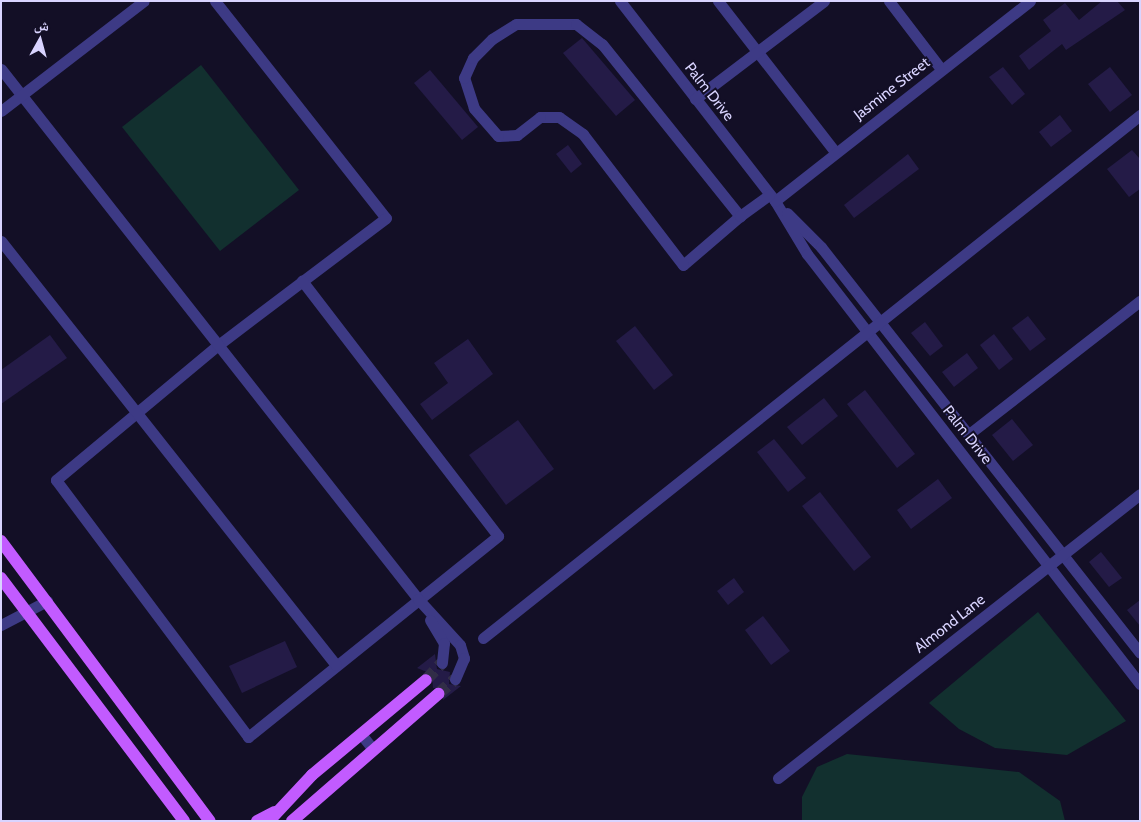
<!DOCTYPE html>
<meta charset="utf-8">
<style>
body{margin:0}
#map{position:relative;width:1141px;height:822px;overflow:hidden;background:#130f26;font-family:Cabin,"Noto Naskh Arabic",sans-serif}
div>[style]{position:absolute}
.green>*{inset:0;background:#12302f}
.building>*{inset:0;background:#241b47}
.major-tunnel>*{height:12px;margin-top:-6px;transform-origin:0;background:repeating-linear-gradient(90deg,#312d47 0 12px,transparent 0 18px)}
.minor>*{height:11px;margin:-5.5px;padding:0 5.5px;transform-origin:5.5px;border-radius:5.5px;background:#3d3a85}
.major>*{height:12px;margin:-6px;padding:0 6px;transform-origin:6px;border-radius:6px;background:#c25bff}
span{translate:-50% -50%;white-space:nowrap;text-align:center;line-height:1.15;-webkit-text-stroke:4px #130f26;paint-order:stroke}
.street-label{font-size:15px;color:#d9d4ff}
.frame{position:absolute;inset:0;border:2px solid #d9d4ff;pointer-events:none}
.north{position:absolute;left:15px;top:15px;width:50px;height:50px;-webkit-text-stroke:4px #130f26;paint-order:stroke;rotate:7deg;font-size:14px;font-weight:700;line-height:20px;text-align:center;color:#d9d4ff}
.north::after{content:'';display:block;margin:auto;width:18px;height:22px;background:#d9d4ff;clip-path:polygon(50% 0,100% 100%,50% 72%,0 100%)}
</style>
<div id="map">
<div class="green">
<i style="clip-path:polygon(201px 65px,299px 190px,220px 251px,122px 127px)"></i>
<i style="clip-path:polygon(1038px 612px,1126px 721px,1067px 755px,995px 748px,959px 729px,929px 703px)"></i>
<i style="clip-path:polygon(847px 754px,1019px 772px,1060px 801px,1065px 821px,802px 821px,802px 797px,817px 767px)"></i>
</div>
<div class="building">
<i style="clip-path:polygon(1102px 1px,1117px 1px,1125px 10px,1066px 50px,1062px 44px,1029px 70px,1019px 56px,1051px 31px,1043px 20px,1065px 3px,1079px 20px)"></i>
<i style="clip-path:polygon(582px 38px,635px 100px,616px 116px,563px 53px)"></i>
<i style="clip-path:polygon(1003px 67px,1025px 94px,1012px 105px,989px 77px)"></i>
<i style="clip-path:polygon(1110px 67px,1132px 95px,1110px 112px,1088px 84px)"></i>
<i style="clip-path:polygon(430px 70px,478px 127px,462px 140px,414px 83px)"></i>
<i style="clip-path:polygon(1060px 115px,1072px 131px,1051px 147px,1039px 132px)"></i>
<i style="clip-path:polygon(568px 145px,582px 164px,571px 173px,556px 154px)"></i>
<i style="clip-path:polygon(1132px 150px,1140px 159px,1140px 189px,1129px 197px,1107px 169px)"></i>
<i style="clip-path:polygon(908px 154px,919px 169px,854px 218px,844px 205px)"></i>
<i style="clip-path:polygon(1028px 316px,1046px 339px,1030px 351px,1012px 328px)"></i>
<i style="clip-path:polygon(925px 322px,943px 346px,930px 356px,911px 333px)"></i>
<i style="clip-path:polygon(635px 326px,673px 375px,654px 390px,616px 341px)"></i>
<i style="clip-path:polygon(994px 334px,1013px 359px,999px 370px,980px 345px)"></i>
<i style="clip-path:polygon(50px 335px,67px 358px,1px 404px,1px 370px)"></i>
<i style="clip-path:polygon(468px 339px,493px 374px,432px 420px,420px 404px,448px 383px,434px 363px)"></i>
<i style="clip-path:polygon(967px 353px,978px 368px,954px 387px,942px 372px)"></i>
<i style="clip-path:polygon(865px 390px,915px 454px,897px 468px,847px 404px)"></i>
<i style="clip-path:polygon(824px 398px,838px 416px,802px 445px,787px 427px)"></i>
<i style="clip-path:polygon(1012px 419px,1033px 445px,1013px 461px,992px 435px)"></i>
<i style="clip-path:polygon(518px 420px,554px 469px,506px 505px,469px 455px)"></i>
<i style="clip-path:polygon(774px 439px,806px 478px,788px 492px,757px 452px)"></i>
<i style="clip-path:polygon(938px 479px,952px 498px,911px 529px,897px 510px)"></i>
<i style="clip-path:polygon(820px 492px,871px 557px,854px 571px,802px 506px)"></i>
<i style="clip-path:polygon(1101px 552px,1122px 578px,1109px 587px,1089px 562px)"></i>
<i style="clip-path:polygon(734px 578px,744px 592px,728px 605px,717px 591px)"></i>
<i style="clip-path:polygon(1140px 600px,1140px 626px,1127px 610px)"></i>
<i style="clip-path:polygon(763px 616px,790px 651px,771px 665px,745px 630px)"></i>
<i style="clip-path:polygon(285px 641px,297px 667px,242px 693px,229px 666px)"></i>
<i style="clip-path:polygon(435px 654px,437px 669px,450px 672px,449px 684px,461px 686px,443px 700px,444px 689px,433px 688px,432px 674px,417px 668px)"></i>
</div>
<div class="major-tunnel">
<i style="left:426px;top:680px;width:23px;rotate:-47deg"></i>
<i style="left:438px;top:694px;width:23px;rotate:-41deg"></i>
</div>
<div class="minor">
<i style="left:215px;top:1px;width:276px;rotate:51.8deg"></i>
<i style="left:386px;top:218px;width:211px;rotate:142.9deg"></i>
<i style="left:218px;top:345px;width:211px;rotate:140.2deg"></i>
<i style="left:56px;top:480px;width:321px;rotate:53.2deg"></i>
<i style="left:248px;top:737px;width:321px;rotate:-38.8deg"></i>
<i style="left:498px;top:536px;width:322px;rotate:-127.5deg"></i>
<i style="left:620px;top:1px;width:253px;rotate:52.2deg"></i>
<i style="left:775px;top:201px;width:62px;rotate:58.9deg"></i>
<i style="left:807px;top:254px;width:544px;rotate:52.25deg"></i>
<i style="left:718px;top:1px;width:192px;rotate:52.2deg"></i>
<i style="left:889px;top:1px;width:86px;rotate:52.6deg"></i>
<i style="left:1px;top:69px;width:674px;rotate:51.8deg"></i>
<i style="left:418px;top:599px;width:62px;rotate:47.6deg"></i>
<i style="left:460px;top:645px;width:14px;rotate:73deg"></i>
<i style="left:464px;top:658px;width:23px;rotate:113deg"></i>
<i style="left:695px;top:99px;width:162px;rotate:-37.2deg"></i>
<i style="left:1px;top:111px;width:180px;rotate:-37.6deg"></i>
<i style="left:775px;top:201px;width:324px;rotate:-38.1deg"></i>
<i style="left:787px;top:213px;width:48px;rotate:45deg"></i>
<i style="left:821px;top:247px;width:516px;rotate:51.84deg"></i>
<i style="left:740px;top:216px;width:75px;rotate:139.3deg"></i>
<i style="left:683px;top:265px;width:165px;rotate:-127.4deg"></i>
<i style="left:583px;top:134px;width:29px;rotate:-145deg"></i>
<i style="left:559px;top:117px;width:19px;rotate:180deg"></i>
<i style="left:540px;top:117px;width:29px;rotate:142deg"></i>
<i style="left:517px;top:135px;width:19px;rotate:177deg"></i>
<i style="left:498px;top:136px;width:37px;rotate:-131deg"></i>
<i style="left:474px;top:108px;width:32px;rotate:-108deg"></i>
<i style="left:464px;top:78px;width:22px;rotate:-66deg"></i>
<i style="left:473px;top:58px;width:27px;rotate:-45deg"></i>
<i style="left:492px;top:39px;width:28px;rotate:-32deg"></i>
<i style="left:516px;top:24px;width:60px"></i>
<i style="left:576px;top:24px;width:33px;rotate:38deg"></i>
<i style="left:602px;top:44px;width:221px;rotate:51.3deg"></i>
<i style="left:740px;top:216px;width:36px;rotate:-36deg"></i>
<i style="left:1px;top:241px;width:540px;rotate:51.69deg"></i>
<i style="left:969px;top:434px;width:217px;rotate:-37.9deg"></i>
<i style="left:430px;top:620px;width:27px;rotate:59deg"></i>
<i style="left:444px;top:643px;width:20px;rotate:96deg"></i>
<i style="left:1px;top:625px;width:52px;rotate:-27.6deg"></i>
<i style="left:483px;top:638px;width:840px;rotate:-38.52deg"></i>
<i style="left:361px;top:734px;width:18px;rotate:52deg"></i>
<i style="left:778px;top:778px;width:460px;rotate:-38.1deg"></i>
</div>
<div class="major">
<i style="left:1px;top:541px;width:349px;rotate:53.3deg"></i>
<i style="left:1px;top:578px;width:304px;rotate:53deg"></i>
<i style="left:257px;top:821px;width:20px;rotate:-27deg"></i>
<i style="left:269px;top:821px;width:63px;rotate:-46.9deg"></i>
<i style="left:312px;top:775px;width:148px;rotate:-39.8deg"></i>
<i style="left:292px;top:821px;width:194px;rotate:-41deg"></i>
</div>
<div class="street-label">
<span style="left:892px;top:89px;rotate:-38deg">Jasmine Street</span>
<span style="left:709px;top:92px;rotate:52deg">Palm Drive</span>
<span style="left:967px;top:435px;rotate:52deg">Palm Drive</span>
<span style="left:950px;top:624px;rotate:-38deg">Almond Lane</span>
</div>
<div class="frame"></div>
<div class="north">ش</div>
</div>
